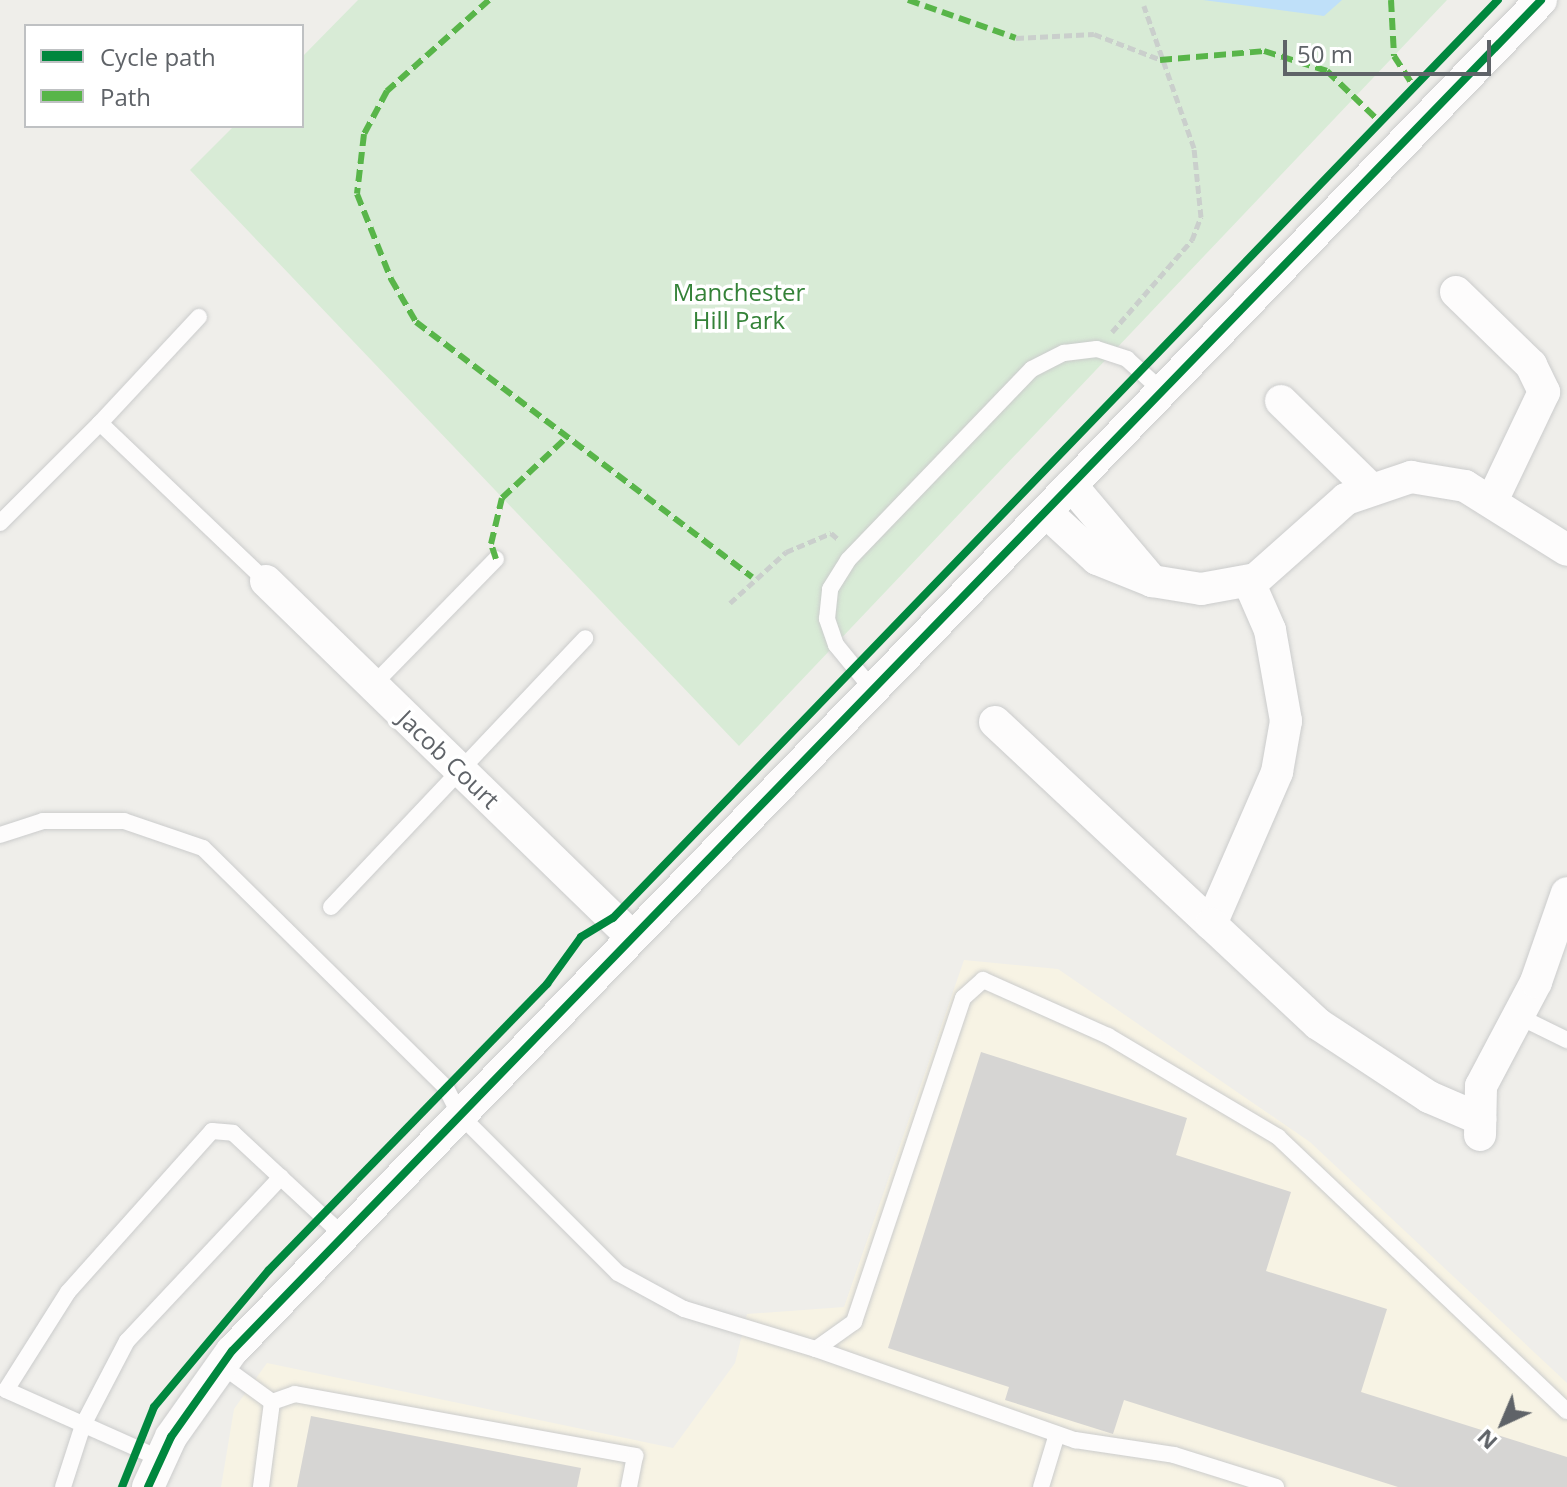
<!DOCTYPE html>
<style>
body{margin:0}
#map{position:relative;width:1567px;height:1487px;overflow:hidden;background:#efeeea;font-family:"Open Sans",sans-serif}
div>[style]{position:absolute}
.commercial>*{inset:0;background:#f7f3e4}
.green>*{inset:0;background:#d8ebd6}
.water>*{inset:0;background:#bfe0f9}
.building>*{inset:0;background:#d6d5d3}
.path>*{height:5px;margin-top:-2.5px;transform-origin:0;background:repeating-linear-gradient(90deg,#cacfcc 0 8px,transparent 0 12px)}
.roads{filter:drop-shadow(0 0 2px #cbcccc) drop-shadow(0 0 2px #cbcccc)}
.lane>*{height:16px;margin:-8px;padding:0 8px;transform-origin:8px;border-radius:8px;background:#fdfcfc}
.street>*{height:32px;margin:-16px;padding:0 16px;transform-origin:16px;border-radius:16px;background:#fdfcfc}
.quiet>*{height:6px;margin-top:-3px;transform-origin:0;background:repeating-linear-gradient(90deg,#58b549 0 12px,transparent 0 18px)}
.cycleway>*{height:8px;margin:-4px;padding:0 4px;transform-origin:4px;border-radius:4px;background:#00873e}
span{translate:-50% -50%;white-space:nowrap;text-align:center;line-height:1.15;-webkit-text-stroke:7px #fff;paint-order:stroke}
.park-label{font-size:24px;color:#348238}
.street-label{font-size:24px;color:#5f6368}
.legend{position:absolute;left:24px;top:24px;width:280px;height:104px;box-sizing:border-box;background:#fff;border:2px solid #bfc1c3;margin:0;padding:10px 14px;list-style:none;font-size:24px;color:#5f6368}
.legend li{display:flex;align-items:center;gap:16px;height:40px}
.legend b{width:40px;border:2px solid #bfc1c3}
.north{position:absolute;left:1463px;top:1383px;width:80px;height:80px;-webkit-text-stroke:6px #fff;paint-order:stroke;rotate:224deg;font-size:22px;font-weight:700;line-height:32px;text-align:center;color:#5f6368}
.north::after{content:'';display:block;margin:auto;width:28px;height:36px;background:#5f6368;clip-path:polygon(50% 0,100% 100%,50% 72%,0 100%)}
.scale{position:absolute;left:1283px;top:40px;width:208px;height:36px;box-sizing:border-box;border:4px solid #5f6368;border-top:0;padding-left:10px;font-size:24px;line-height:28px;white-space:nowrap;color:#5f6368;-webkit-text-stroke:6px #fff;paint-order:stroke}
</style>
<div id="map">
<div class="commercial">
<i style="clip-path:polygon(964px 960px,1058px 969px,1310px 1142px,1567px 1383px,1567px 1487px,221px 1487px,234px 1409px,267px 1363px,673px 1448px,735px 1363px,747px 1314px,844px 1307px)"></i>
</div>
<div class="green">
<i style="clip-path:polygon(358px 0,1447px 0,739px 746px,190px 170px,234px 126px,302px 126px,302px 57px)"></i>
</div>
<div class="water">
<i style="clip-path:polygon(1203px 0,1342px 0,1324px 16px)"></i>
</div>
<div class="building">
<i style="clip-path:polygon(981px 1052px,1187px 1118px,1176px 1155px,1291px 1192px,1266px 1271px,1387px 1309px,1361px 1392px,1567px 1457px,1567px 1487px,1398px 1487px,1124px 1400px,1113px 1434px,1005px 1400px,1009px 1387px,888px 1348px)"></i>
<i style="clip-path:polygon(311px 1416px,581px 1468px,577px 1487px,297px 1487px)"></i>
</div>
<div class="path">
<i style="left:1016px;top:38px;width:78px;rotate:-2.9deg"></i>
<i style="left:1094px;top:34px;width:70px;rotate:21deg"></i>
<i style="left:1112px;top:332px;width:122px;rotate:-49deg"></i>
<i style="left:1192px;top:240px;width:25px;rotate:-69deg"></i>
<i style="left:1201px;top:217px;width:69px;rotate:-95.8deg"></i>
<i style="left:1194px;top:148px;width:151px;rotate:-109.4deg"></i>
<i style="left:730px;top:603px;width:76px;rotate:-42.3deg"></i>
<i style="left:786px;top:552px;width:49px;rotate:-22.9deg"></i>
<i style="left:831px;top:533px;width:11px;rotate:41deg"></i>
</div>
<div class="roads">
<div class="lane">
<i style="left:100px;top:423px;width:145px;rotate:-47deg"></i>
<i style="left:0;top:523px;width:141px;rotate:-45deg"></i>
<i style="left:100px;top:423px;width:229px;rotate:43.6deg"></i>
<i style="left:373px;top:685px;width:176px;rotate:-45.7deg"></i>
<i style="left:873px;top:690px;width:58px;rotate:-129.4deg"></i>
<i style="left:836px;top:645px;width:28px;rotate:-109deg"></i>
<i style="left:827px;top:619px;width:30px;rotate:-84deg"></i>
<i style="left:830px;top:589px;width:34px;rotate:-58deg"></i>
<i style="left:848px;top:560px;width:265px;rotate:-46.1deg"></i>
<i style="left:1032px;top:369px;width:36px;rotate:-27deg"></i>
<i style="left:1064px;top:353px;width:33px;rotate:-7deg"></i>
<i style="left:1097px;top:349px;width:32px;rotate:18deg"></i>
<i style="left:1127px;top:359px;width:47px;rotate:42.4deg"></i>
<i style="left:0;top:835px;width:45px;rotate:-18deg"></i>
<i style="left:43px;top:821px;width:81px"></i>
<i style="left:124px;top:821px;width:83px;rotate:18.9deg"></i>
<i style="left:203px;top:848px;width:342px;rotate:44.6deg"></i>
<i style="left:446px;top:1088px;width:30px;rotate:63deg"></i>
<i style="left:460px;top:1115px;width:223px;rotate:45deg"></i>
<i style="left:618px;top:1273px;width:75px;rotate:28.6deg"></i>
<i style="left:684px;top:1309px;width:138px;rotate:16.9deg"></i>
<i style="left:816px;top:1349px;width:47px;rotate:-35.4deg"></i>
<i style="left:854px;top:1322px;width:342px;rotate:-71.4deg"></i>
<i style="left:963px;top:998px;width:27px;rotate:-42deg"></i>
<i style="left:983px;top:980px;width:137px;rotate:24.1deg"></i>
<i style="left:1108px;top:1036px;width:198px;rotate:30.7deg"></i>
<i style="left:1278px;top:1137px;width:398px;rotate:43.5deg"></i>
<i style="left:331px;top:907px;width:370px;rotate:-46.6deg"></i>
<i style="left:1518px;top:1016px;width:55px;rotate:26.1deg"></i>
<i style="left:816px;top:1349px;width:275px;rotate:19.4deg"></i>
<i style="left:1075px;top:1440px;width:100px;rotate:8.6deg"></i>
<i style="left:1174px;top:1455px;width:107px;rotate:17.4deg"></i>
<i style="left:221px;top:1365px;width:63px;rotate:36deg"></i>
<i style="left:272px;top:1402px;width:86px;rotate:97.4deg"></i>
<i style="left:272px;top:1402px;width:24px;rotate:-19deg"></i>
<i style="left:295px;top:1394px;width:346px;rotate:10.3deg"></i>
<i style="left:635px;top:1456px;width:32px;rotate:101deg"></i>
<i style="left:161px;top:1459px;width:170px;rotate:-156deg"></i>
<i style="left:6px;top:1390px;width:116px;rotate:-57.7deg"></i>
<i style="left:68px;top:1292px;width:216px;rotate:-48.2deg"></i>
<i style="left:212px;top:1131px;width:21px;rotate:5deg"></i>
<i style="left:233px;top:1133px;width:151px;rotate:42.9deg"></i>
<i style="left:63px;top:1487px;width:65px;rotate:-72.1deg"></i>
<i style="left:83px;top:1425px;width:95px;rotate:-62.4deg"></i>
<i style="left:127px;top:1341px;width:225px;rotate:-46.8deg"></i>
<i style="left:1041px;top:1487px;width:55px;rotate:-73.2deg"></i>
</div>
<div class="street">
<i style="left:1456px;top:292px;width:105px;rotate:44.2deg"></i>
<i style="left:1531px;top:365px;width:30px;rotate:64deg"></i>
<i style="left:1544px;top:392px;width:121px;rotate:115.5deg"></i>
<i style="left:1281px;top:401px;width:123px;rotate:44.3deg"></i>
<i style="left:1071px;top:485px;width:126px;rotate:49.8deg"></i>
<i style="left:1046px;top:512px;width:69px;rotate:42.7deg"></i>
<i style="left:1097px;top:559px;width:59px;rotate:21.8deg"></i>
<i style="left:1152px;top:581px;width:50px;rotate:9.3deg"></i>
<i style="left:1201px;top:589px;width:56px;rotate:-10.3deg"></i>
<i style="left:1256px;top:579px;width:120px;rotate:-41.6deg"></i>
<i style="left:1346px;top:499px;width:69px;rotate:-18.7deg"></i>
<i style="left:1411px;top:477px;width:55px;rotate:9.5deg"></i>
<i style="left:1465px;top:486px;width:120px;rotate:32.1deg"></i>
<i style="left:266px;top:581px;width:511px;rotate:44.21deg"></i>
<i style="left:995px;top:722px;width:296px;rotate:43.1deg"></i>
<i style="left:1211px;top:924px;width:166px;rotate:-66.5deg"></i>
<i style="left:1277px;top:772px;width:52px;rotate:-80deg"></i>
<i style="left:1286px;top:721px;width:92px;rotate:-100deg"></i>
<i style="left:1270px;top:630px;width:52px;rotate:-113.6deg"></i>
<i style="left:1211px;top:924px;width:146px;rotate:43.1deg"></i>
<i style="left:1318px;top:1024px;width:133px;rotate:33.3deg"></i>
<i style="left:1429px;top:1097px;width:56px;rotate:23.3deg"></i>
<i style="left:1480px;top:1135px;width:49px;rotate:-88.8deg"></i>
<i style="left:1481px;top:1086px;width:118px;rotate:-62.1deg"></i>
<i style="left:1536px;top:982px;width:94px;rotate:-70.8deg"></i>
<i style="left:148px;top:1487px;width:55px;rotate:-65.3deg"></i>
<i style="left:171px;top:1437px;width:105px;rotate:-54.7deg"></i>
<i style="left:232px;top:1351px;width:1881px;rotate:-45.9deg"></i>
</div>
</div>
<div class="quiet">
<i style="left:489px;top:0;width:137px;rotate:138.3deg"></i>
<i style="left:387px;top:91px;width:49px;rotate:118.1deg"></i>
<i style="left:364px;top:134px;width:60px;rotate:96.7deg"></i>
<i style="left:357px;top:194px;width:92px;rotate:68.2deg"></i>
<i style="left:391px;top:279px;width:50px;rotate:59.8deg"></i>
<i style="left:416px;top:322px;width:422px;rotate:37.2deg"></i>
<i style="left:908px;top:0;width:114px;rotate:19.4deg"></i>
<i style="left:1391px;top:0;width:56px;rotate:86.9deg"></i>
<i style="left:1394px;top:56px;width:37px;rotate:57deg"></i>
<i style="left:1160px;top:60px;width:104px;rotate:-4.9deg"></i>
<i style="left:1264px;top:51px;width:66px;rotate:17.6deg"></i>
<i style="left:1327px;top:71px;width:74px;rotate:43.9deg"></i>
<i style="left:496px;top:559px;width:16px;rotate:-108deg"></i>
<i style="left:491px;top:544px;width:47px;rotate:-76.6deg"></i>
<i style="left:502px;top:498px;width:89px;rotate:-43.2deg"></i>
</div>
<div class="cycleway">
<i style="left:122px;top:1487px;width:86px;rotate:-68.2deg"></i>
<i style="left:154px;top:1407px;width:179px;rotate:-50deg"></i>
<i style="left:269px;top:1270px;width:399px;rotate:-45.8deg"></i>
<i style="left:547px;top:984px;width:58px;rotate:-54.1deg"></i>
<i style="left:581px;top:937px;width:37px;rotate:-31deg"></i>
<i style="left:613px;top:918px;width:1275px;rotate:-46.05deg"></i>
<i style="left:148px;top:1487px;width:55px;rotate:-65.3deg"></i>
<i style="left:171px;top:1437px;width:105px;rotate:-54.7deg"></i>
<i style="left:232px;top:1351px;width:1881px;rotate:-45.9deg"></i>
</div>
<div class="park-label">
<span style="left:739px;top:306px">Manchester<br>Hill Park</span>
</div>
<div class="street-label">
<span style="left:449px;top:759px;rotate:44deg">Jacob Court</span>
</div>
<ul class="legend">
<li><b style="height:10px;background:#00873e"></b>Cycle path</li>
<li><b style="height:10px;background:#58b549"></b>Path</li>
</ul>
<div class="north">N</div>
<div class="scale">50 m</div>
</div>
